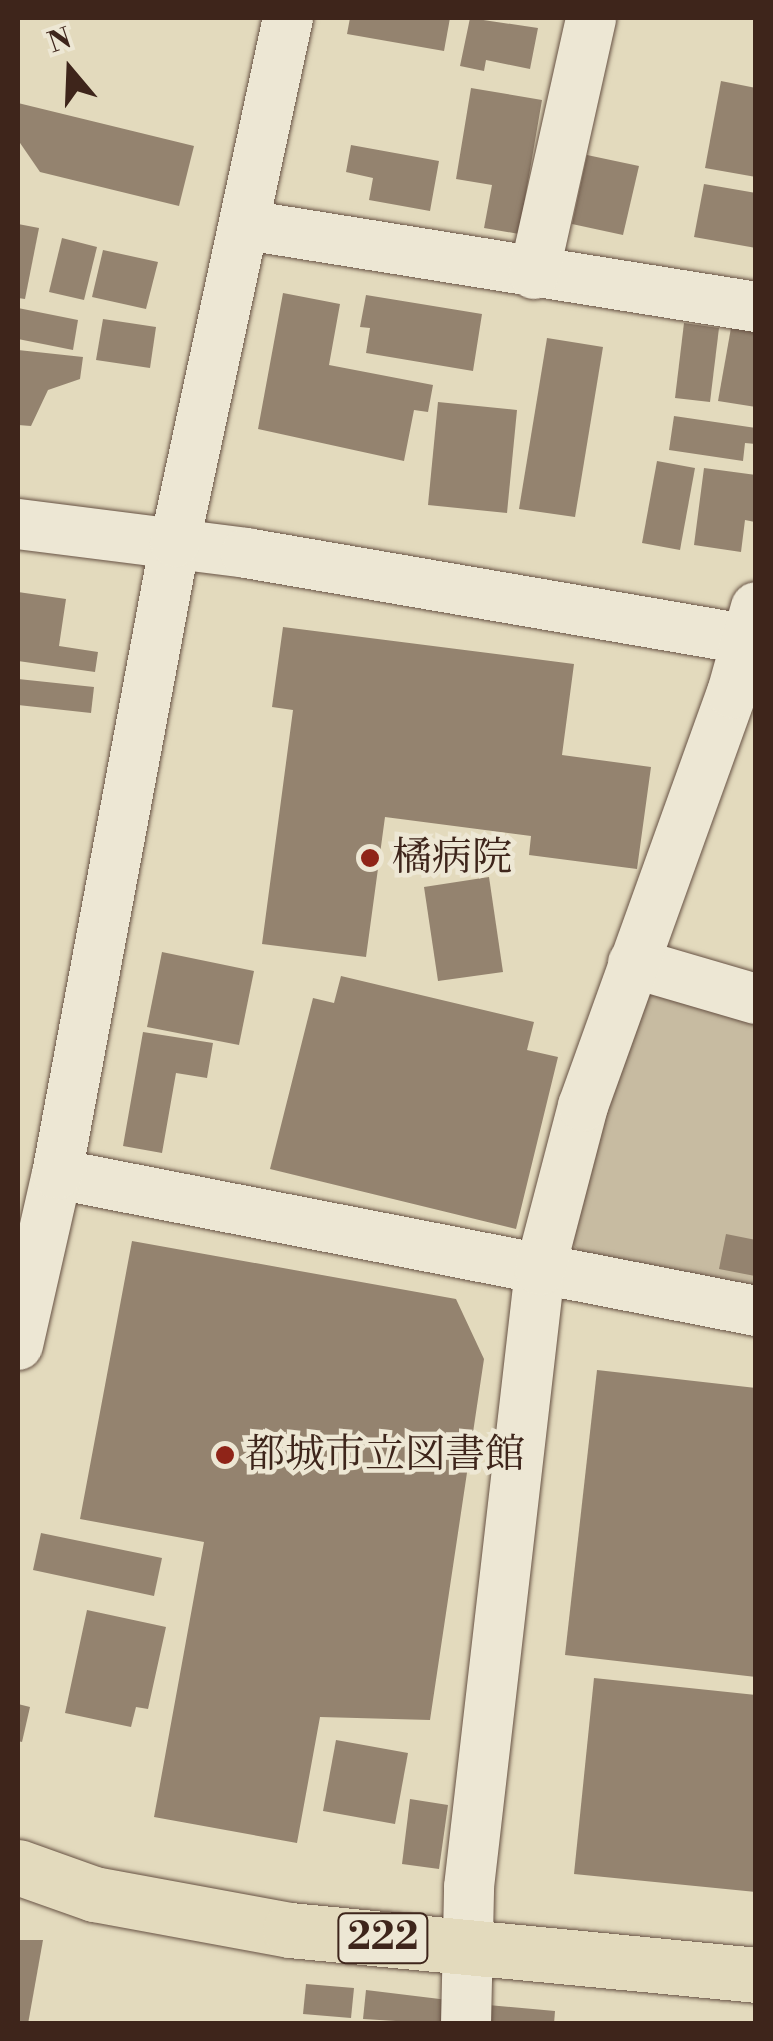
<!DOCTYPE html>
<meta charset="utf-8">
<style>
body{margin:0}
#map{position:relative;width:773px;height:2041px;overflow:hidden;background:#e3dabd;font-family:"Libre Bodoni","Noto Serif JP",serif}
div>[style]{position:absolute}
.green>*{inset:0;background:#c7bba1}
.building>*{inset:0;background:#94836f}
.roads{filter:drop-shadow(0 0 2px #675244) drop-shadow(0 0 2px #675244)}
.minor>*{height:50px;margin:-25px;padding:0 25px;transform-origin:25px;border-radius:25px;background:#ede7d4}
.highway>*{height:55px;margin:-27.5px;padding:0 27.5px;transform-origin:27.5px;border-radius:27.5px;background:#e3dabd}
.dots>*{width:28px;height:28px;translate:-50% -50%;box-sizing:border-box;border:5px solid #ede7d4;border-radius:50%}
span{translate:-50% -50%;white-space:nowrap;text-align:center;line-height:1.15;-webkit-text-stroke:9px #ede7d4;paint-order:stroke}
.shield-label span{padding:2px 8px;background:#ede7d4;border:2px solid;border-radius:8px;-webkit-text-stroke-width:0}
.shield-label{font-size:38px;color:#3e251b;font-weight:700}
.poi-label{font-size:40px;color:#3e251b}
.left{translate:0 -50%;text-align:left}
.frame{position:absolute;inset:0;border:20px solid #3e251b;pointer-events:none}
.north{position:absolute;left:20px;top:20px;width:100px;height:100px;-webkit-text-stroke:8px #ede7d4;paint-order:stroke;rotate:341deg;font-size:28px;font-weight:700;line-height:40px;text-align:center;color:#3e251b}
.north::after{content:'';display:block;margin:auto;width:35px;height:45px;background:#3e251b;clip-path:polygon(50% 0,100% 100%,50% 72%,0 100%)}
</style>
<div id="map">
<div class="green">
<i style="clip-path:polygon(649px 994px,755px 1020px,755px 1290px,588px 1259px,567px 1239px,601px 1121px)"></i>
</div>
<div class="building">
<i style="clip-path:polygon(350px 18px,450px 18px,444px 51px,347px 34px)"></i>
<i style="clip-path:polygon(470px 18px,538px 28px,530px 69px,486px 60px,484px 71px,460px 66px)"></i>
<i style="clip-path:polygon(721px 81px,756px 88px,756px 177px,705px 168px)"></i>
<i style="clip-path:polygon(471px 88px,542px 100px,519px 234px,484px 228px,492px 185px,456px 179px)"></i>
<i style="clip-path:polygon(18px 103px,194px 146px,179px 206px,40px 172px,18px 140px)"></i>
<i style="clip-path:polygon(351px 145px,439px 161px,430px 211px,369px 200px,373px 178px,346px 172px)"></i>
<i style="clip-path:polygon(587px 155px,639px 166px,623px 235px,572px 224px)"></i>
<i style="clip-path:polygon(704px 184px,756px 193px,756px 248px,694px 237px)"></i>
<i style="clip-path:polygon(18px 224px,39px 228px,25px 299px,18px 298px)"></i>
<i style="clip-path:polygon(62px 238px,97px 247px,84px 300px,49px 292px)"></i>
<i style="clip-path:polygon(103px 250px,158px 262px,146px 309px,92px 297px)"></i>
<i style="clip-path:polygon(283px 293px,340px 304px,329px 365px,433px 385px,428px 412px,414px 410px,404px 461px,258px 429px)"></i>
<i style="clip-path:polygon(366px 295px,482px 314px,473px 371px,366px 353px,370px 328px,360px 327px)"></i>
<i style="clip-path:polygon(18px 308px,78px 320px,73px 350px,18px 339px)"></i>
<i style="clip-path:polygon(103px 319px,156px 327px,150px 368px,96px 360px)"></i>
<i style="clip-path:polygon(684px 323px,719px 328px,710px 402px,675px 398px)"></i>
<i style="clip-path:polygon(731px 328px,756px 332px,756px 407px,718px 401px)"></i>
<i style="clip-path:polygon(547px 338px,603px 347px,575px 517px,519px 509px)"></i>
<i style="clip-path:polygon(18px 350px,83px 357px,80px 379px,48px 390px,31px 426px,18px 425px)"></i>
<i style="clip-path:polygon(438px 402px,517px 410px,507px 513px,428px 505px)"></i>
<i style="clip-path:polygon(674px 416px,756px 428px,756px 444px,745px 443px,743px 461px,669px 450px)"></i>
<i style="clip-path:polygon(657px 461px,695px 468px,680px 550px,642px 543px)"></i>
<i style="clip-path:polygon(704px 468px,756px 475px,755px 522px,745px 520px,741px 552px,694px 545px)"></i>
<i style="clip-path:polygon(18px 592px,66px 599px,59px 646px,98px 652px,95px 672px,18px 661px)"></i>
<i style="clip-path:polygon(283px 627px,574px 664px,562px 755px,651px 767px,637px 869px,529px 855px,531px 836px,385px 817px,366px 957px,262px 944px,293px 710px,272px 707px)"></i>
<i style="clip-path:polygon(18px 679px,94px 687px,91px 713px,18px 705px)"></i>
<i style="clip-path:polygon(489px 877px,503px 972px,438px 981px,424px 887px)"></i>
<i style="clip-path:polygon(162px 952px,254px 971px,239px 1045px,147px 1027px)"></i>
<i style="clip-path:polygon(341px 976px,534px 1022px,527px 1050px,558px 1057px,516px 1229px,270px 1169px,313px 998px,334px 1003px)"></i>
<i style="clip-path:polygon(143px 1032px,213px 1043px,207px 1078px,176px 1073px,162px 1153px,123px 1146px)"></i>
<i style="clip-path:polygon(726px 1234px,756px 1240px,755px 1276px,719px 1269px)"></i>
<i style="clip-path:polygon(132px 1241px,456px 1299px,484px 1359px,430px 1720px,320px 1717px,297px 1843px,154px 1817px,204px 1542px,80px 1519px)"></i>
<i style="clip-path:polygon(597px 1370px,756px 1388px,756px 1677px,565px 1655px)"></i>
<i style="clip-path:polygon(41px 1533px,162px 1558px,154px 1596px,33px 1570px)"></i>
<i style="clip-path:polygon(87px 1610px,166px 1627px,148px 1709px,136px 1707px,131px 1727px,65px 1713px)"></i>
<i style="clip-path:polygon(594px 1678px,756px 1695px,756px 1892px,574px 1874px)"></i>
<i style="clip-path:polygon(18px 1704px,30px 1707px,22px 1742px,18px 1741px)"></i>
<i style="clip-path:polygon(336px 1740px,408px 1753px,395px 1824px,323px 1811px)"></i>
<i style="clip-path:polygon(410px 1799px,448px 1805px,439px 1869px,402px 1864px)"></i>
<i style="clip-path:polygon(18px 1940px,43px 1940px,28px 2024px,18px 2024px)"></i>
<i style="clip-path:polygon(306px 1984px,354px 1988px,351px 2018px,303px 2014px)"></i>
<i style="clip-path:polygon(366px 1990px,448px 2000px,445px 2024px,363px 2019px)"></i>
<i style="clip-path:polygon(488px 2005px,555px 2011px,554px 2024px,486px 2024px)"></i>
</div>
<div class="roads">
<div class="minor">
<i style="left:246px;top:225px;width:517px;rotate:9.13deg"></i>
<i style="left:534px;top:274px;width:262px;rotate:-77.4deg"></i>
<i style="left:18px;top:524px;width:230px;rotate:7.2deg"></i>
<i style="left:246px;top:553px;width:518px;rotate:9.79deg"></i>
<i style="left:633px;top:963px;width:128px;rotate:16.3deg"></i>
<i style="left:57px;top:1174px;width:712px;rotate:11.09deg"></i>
<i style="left:18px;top:1345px;width:175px;rotate:-77.2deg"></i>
<i style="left:57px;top:1174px;width:643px;rotate:-79.42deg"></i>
<i style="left:175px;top:542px;width:536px;rotate:-77.83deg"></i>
<i style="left:466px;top:2024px;width:137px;rotate:-88.7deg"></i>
<i style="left:469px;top:1887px;width:621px;rotate:-83.44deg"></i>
<i style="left:540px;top:1270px;width:170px;rotate:-75.3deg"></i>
<i style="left:583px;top:1106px;width:439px;rotate:-70.2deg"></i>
<i style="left:732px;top:693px;width:89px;rotate:-74.4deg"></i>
</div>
<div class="highway">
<i style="left:18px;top:1867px;width:81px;rotate:19.6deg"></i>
<i style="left:94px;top:1894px;width:199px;rotate:10.4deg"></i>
<i style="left:290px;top:1930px;width:468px;rotate:5.5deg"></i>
</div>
</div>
<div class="dots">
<i style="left:370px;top:858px;background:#8f2418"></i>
<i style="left:225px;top:1455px;background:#8f2418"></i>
</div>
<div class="shield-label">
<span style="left:383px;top:1938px">222</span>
</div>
<div class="poi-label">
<span class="left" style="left:392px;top:858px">橘病院</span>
<span class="left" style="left:245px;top:1455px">都城市立図書館</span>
</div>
<div class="frame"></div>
<div class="north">N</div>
</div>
